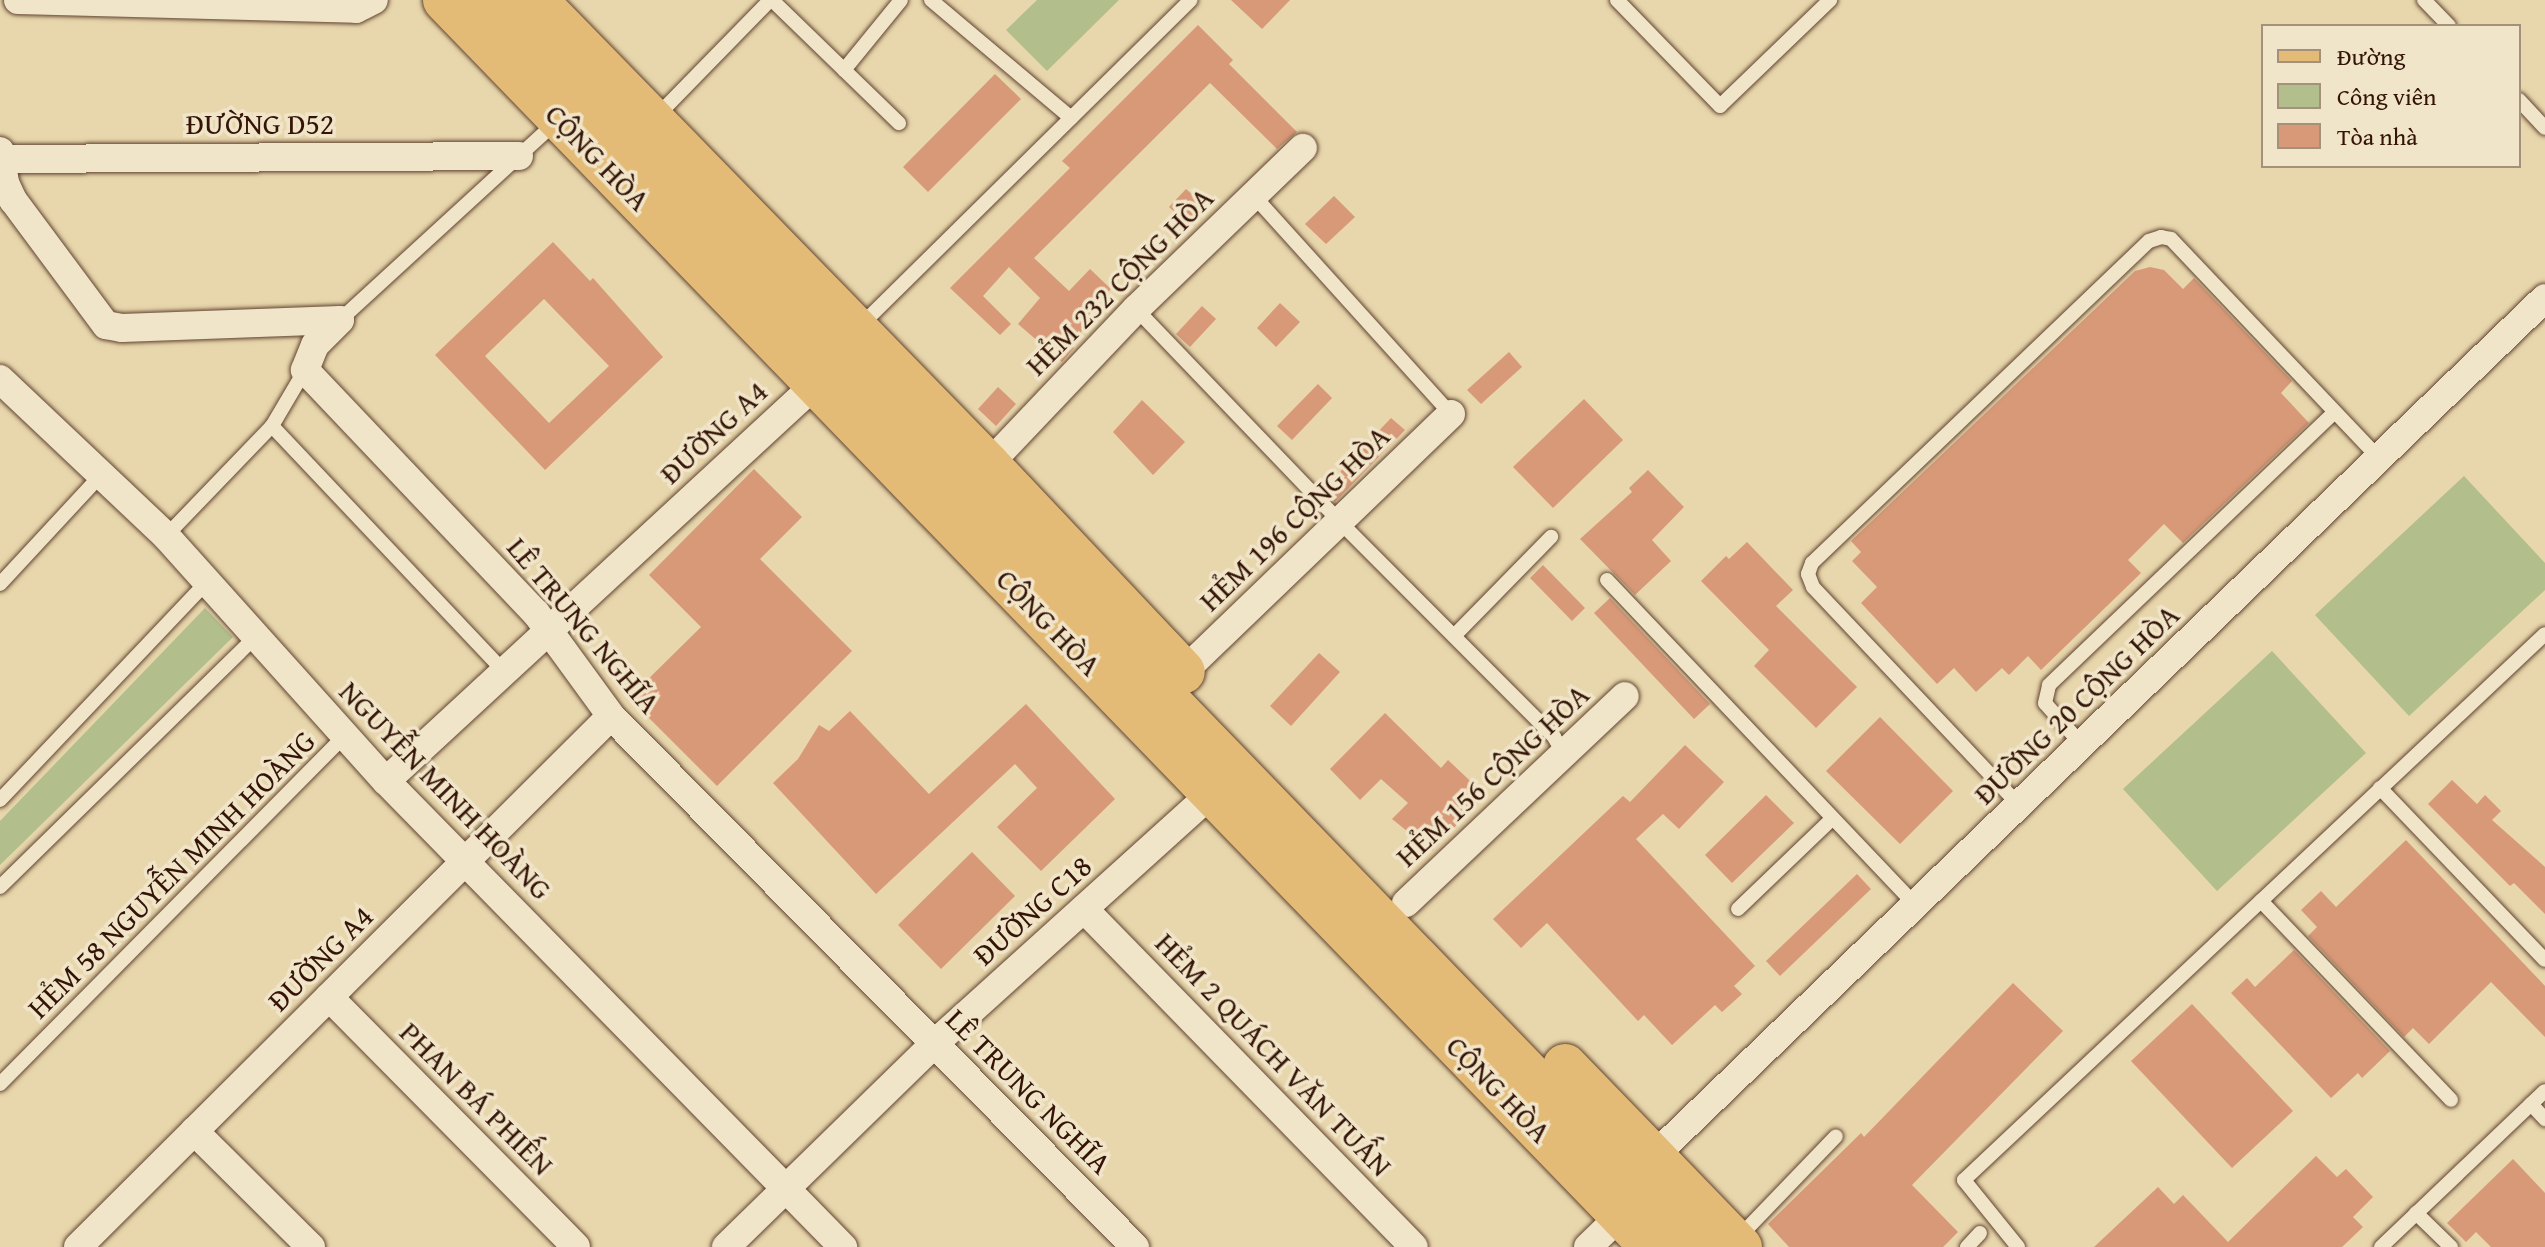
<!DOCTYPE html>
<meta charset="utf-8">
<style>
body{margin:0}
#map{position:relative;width:2545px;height:1247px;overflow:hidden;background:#e8d6ac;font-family:"Gentium Book Plus",serif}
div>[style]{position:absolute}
.green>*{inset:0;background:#b2be8c}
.building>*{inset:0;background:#d89978}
.roads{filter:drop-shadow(0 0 2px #604430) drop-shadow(0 0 2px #604430)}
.lane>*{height:14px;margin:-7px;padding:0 7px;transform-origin:7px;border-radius:7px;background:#f0e4c9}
.street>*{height:28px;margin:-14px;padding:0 14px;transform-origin:14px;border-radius:14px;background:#f0e4c9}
.primary>*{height:44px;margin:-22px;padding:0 22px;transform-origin:22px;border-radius:22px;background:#e4bb76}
span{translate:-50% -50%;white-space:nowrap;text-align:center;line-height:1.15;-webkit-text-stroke:7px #f0e4c9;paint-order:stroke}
.street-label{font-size:30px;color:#331406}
.legend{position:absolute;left:2261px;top:24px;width:260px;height:144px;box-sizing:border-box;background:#f0e4c9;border:2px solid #a4917b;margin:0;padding:10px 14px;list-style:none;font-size:24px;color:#331406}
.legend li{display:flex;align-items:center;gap:16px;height:40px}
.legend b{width:40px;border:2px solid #a4917b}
</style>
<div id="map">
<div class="green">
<i style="clip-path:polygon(1037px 0,1119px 0,1047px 71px,1006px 30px)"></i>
<i style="clip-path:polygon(2464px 476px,2545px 563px,2545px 590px,2409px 716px,2315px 615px)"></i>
<i style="clip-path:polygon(205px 608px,233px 637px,0 865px,0 821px)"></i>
<i style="clip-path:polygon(2272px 651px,2366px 753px,2217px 891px,2123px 789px)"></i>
</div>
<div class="building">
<i style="clip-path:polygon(1231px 0,1290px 0,1262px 29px)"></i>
<i style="clip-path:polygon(1198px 25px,1233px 60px,1229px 64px,1297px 132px,1277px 149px,1210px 83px,1034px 258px,1069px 291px,1090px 269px,1111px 289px,1090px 311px,1096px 316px,1070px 344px,1074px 348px,1062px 362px,1018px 324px,1040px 298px,1009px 267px,983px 296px,1011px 324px,1000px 335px,950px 288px,1070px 168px,1062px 161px)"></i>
<i style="clip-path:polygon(995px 74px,1021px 99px,928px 192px,903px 167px)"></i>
<i style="clip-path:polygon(1186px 189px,1204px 205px,1187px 223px,1169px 207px)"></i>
<i style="clip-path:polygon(1334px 196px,1355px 217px,1326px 244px,1305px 224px)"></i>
<i style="clip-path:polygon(evenodd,553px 242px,590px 281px,593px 278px,663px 357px,545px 470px,435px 355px,553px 242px,544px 299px,609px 366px,549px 423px,485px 356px,544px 299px)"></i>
<i style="clip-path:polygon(2150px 267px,2164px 270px,2183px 289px,2194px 278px,2292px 381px,2281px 393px,2309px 423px,2183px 543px,2164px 524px,2128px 560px,2141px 573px,2041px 670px,2028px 656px,2009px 675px,2002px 668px,1976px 692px,1954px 668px,1937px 684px,1861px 603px,1877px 587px,1852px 561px,1861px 552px,1851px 541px,2135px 271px)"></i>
<i style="clip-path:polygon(1280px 303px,1300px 322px,1276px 347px,1257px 328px)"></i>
<i style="clip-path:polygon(1202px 306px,1216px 319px,1190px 347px,1176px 334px)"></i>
<i style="clip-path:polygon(1509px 352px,1522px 367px,1481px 404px,1467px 390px)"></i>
<i style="clip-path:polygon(1318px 384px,1332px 398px,1292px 440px,1277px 426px)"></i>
<i style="clip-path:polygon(998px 387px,1016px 404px,996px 426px,978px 409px)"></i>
<i style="clip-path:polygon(1584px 399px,1623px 440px,1553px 508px,1513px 467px)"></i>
<i style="clip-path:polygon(1142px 400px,1185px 442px,1153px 475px,1113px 432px)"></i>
<i style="clip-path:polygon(1391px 418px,1405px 430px,1335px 502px,1323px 490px)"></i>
<i style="clip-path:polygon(754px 469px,802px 517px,760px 559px,852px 651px,717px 786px,629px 698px,701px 627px,649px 575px)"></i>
<i style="clip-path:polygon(1648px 470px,1684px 507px,1652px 540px,1671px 561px,1635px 595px,1580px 539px,1632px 492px,1629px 488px)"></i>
<i style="clip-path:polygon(1747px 542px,1793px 590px,1776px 606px,1857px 687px,1816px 728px,1754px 666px,1769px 650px,1701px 581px,1726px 556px,1729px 559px)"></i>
<i style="clip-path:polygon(1543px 565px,1585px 608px,1572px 621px,1530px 578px)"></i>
<i style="clip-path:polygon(1610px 598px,1710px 704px,1694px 719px,1594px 613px)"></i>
<i style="clip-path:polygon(1319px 653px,1340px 672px,1291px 726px,1270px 706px)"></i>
<i style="clip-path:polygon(1026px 704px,1115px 799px,1041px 871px,997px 827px,1037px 788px,1015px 764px,876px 894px,773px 783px,798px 759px,819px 725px,829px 731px,850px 711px,929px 794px)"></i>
<i style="clip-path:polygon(1385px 713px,1441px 768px,1448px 760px,1485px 795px,1432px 851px,1392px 819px,1408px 803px,1381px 779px,1360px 800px,1330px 769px)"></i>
<i style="clip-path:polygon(1880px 717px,1953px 791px,1900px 844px,1826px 771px)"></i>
<i style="clip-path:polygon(1685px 745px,1724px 782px,1679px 829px,1663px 814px,1636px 839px,1755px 966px,1734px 986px,1742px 994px,1722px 1012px,1715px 1005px,1672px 1045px,1644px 1015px,1638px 1021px,1547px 923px,1521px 948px,1493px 919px,1623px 796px,1630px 802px)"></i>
<i style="clip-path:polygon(2452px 780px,2477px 804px,2485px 795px,2501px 811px,2492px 820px,2545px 867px,2545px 914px,2514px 883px,2510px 886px,2428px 804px)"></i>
<i style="clip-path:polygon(1766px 795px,1794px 823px,1732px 883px,1705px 855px)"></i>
<i style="clip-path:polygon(2406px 840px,2545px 986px,2545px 1037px,2491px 982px,2429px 1044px,2413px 1028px,2404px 1037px,2308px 936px,2317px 927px,2301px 910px,2321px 891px,2336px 907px)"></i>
<i style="clip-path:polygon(972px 852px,1015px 896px,941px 969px,898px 925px)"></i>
<i style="clip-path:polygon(1857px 874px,1871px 889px,1780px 976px,1766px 961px)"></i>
<i style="clip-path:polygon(2294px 950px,2390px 1051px,2362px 1078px,2358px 1073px,2331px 1098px,2231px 993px,2247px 978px,2255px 987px)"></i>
<i style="clip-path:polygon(2013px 983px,2063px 1031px,1912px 1185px,1958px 1232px,1943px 1247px,1789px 1247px,1768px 1224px,1861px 1133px,1864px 1137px)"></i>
<i style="clip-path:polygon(2192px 1004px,2293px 1111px,2232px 1168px,2131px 1061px)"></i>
<i style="clip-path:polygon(2316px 1156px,2337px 1177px,2346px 1169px,2373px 1197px,2353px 1217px,2363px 1227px,2342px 1247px,2094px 1247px,2158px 1187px,2174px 1204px,2183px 1195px,2228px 1242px)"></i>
<i style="clip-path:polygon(2513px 1159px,2545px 1193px,2545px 1247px,2491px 1247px,2476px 1232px,2466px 1242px,2447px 1223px)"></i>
</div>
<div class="roads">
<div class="lane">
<i style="left:772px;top:0;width:177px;rotate:44.1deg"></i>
<i style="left:931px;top:0;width:183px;rotate:40.1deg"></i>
<i style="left:1617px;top:0;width:148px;rotate:45.8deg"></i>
<i style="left:1720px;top:106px;width:153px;rotate:-43.9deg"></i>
<i style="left:2424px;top:0;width:36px;rotate:46deg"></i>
<i style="left:844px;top:70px;width:90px;rotate:-50.8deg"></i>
<i style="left:2519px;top:100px;width:38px;rotate:47deg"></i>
<i style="left:656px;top:117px;width:163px;rotate:-45.7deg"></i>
<i style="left:1253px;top:195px;width:295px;rotate:47.9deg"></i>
<i style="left:1136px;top:309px;width:294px;rotate:46.2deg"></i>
<i style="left:1339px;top:521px;width:305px;rotate:45.1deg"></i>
<i style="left:1554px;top:737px;width:20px;rotate:60deg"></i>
<i style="left:340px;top:320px;width:294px;rotate:-42.5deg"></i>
<i style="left:858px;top:328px;width:467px;rotate:-44.6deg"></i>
<i style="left:272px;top:426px;width:337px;rotate:46.6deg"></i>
<i style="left:166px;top:536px;width:153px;rotate:-46.1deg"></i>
<i style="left:272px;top:426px;width:65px;rotate:-59.5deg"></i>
<i style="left:1607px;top:580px;width:449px;rotate:46.5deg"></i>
<i style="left:0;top:584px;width:149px;rotate:-47.2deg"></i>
<i style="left:1454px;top:636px;width:139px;rotate:-45.6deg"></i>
<i style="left:2083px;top:746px;width:57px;rotate:-131.5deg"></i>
<i style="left:2045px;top:703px;width:18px;rotate:-77deg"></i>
<i style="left:2049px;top:685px;width:395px;rotate:-43.7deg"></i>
<i style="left:2380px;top:788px;width:238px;rotate:46.2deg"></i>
<i style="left:0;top:800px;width:301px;rotate:-46.5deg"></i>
<i style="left:2020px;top:806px;width:301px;rotate:-133.4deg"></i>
<i style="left:1813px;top:587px;width:14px;rotate:-111deg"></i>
<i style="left:1808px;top:574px;width:12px;rotate:-70deg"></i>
<i style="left:1812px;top:563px;width:466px;rotate:-43.7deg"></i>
<i style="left:2149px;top:241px;width:13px;rotate:-18deg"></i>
<i style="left:2161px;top:237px;width:10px;rotate:11deg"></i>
<i style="left:2171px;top:239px;width:302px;rotate:46.5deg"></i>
<i style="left:0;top:887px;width:359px;rotate:-44.4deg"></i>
<i style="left:2261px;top:901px;width:275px;rotate:46.3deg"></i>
<i style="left:1738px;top:909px;width:130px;rotate:-43.8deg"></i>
<i style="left:0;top:1084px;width:491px;rotate:-45.3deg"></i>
<i style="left:2531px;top:1104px;width:21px;rotate:47deg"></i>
<i style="left:2416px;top:1213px;width:49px;rotate:44.2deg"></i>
<i style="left:1738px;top:1238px;width:141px;rotate:-46.1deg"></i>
<i style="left:1967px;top:1247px;width:19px;rotate:-47deg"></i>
<i style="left:2018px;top:1247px;width:86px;rotate:-128.9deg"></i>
<i style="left:1964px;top:1180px;width:797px;rotate:-43.22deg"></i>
<i style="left:2381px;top:1247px;width:226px;rotate:-43.6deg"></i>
</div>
<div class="street">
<i style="left:18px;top:0;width:338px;rotate:1.5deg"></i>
<i style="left:356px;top:9px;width:20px;rotate:-27deg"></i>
<i style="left:0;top:151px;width:32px;rotate:81deg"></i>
<i style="left:5px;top:183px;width:19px;rotate:65deg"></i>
<i style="left:13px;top:200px;width:156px;rotate:53.4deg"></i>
<i style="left:106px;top:325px;width:16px;rotate:11deg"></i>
<i style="left:122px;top:328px;width:218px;rotate:-2.1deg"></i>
<i style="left:1px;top:159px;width:518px;rotate:-0.33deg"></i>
<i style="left:340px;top:320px;width:35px;rotate:135deg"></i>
<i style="left:315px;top:345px;width:27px;rotate:112deg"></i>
<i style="left:305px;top:370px;width:335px;rotate:46.5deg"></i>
<i style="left:536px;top:613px;width:127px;rotate:53.9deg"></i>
<i style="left:611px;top:716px;width:746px;rotate:45.38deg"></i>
<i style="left:0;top:379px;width:228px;rotate:43.4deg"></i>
<i style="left:166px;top:536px;width:329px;rotate:48.1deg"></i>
<i style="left:386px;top:781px;width:653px;rotate:45.56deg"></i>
<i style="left:988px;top:465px;width:215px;rotate:-46.5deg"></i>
<i style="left:1136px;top:309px;width:232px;rotate:-44deg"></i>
<i style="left:1183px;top:672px;width:372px;rotate:-43.9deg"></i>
<i style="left:386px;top:781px;width:588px;rotate:-42.73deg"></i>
<i style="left:1406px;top:903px;width:301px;rotate:-43.4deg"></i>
<i style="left:1084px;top:909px;width:472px;rotate:45.7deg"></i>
<i style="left:329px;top:997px;width:351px;rotate:45.3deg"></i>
<i style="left:194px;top:1131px;width:165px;rotate:44.8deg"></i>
<i style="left:1653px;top:1157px;width:1238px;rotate:-43.92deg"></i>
<i style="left:78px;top:1247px;width:752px;rotate:-44.89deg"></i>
<i style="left:726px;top:1247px;width:291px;rotate:-44.3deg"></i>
<i style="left:934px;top:1044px;width:376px;rotate:-42.1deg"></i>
<i style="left:1588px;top:1247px;width:46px;rotate:-44.1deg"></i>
</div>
<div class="primary">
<i style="left:445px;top:0;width:1735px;rotate:45.93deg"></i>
<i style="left:490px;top:0;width:1735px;rotate:45.96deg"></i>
<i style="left:535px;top:0;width:649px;rotate:45.75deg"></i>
<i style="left:988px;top:465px;width:284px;rotate:46.7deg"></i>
<i style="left:1565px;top:1066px;width:252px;rotate:46deg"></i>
</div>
</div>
<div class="street-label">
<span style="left:260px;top:123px">ĐƯỜNG D52</span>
<span style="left:598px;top:157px;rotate:46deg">CỘNG HÒA</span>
<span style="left:1119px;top:281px;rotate:-45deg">HẺM 232 CỘNG HÒA</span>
<span style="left:713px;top:432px;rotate:-43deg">ĐƯỜNG A4</span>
<span style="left:1294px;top:518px;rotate:-44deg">HẺM 196 CỘNG HÒA</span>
<span style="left:1049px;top:622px;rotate:46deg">CỘNG HÒA</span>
<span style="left:584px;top:625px;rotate:50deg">LÊ TRUNG NGHĨA</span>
<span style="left:2076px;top:704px;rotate:-44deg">ĐƯỜNG 20 CỘNG HÒA</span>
<span style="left:1492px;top:775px;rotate:-43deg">HẺM 156 CỘNG HÒA</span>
<span style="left:446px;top:790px;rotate:46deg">NGUYỄN MINH HOÀNG</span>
<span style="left:171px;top:874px;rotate:-45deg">HẺM 58 NGUYỄN MINH HOÀNG</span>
<span style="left:1032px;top:910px;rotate:-42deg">ĐƯỜNG C18</span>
<span style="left:320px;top:958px;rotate:-45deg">ĐƯỜNG A4</span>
<span style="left:1274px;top:1054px;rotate:46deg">HẺM 2 QUÁCH VĂN TUẤN</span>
<span style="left:1499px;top:1089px;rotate:46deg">CỘNG HÒA</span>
<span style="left:1029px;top:1091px;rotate:45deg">LÊ TRUNG NGHĨA</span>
<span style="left:477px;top:1098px;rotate:45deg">PHAN BÁ PHIẾN</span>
</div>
<ul class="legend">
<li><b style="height:10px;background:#e4bb76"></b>Đường</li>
<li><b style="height:22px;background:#b2be8c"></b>Công viên</li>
<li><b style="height:22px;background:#d89978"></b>Tòa nhà</li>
</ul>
</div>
